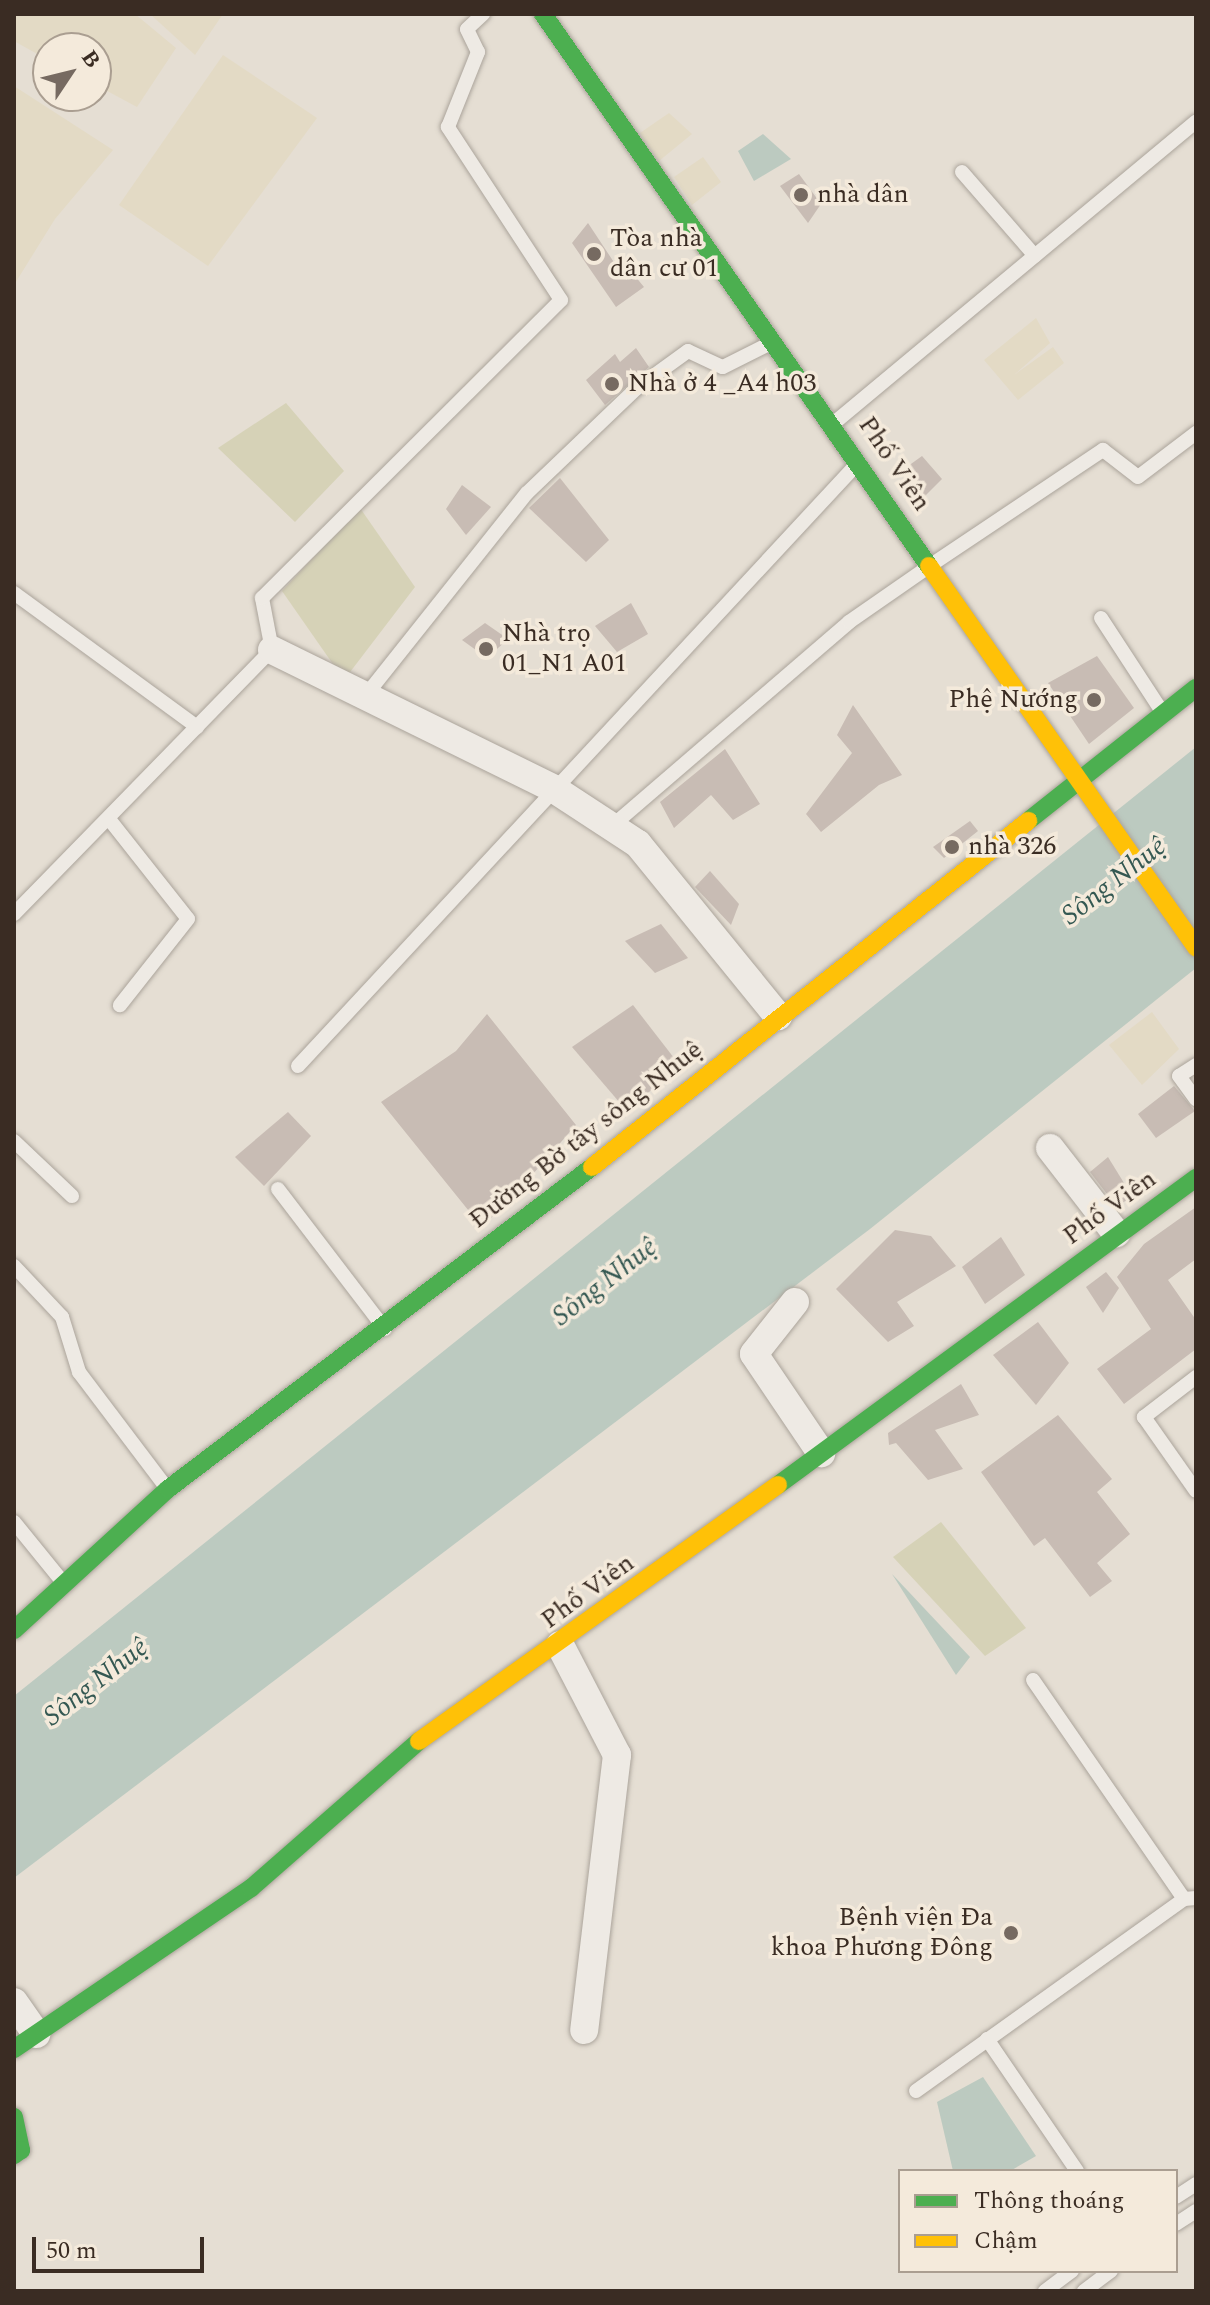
<!DOCTYPE html>
<meta charset="utf-8">
<style>
body{margin:0}
#map{position:relative;width:1210px;height:2305px;overflow:hidden;background:#e5ded3;font-family:Spectral,serif}
div>[style]{position:absolute}
.farmland>*{inset:0;background:#e3dac5}
.green>*{inset:0;background:#d6d2b7}
.water>*{inset:0;background:#bccac0}
.building>*{inset:0;background:#c8bcb4}
.roads{filter:drop-shadow(0 0 2px #aba49b) drop-shadow(0 0 2px #aba49b)}
.lane>*{height:14px;margin:-7px;padding:0 7px;transform-origin:7px;border-radius:7px;background:#eeeae4}
.street>*{height:28px;margin:-14px;padding:0 14px;transform-origin:14px;border-radius:14px;background:#eeeae4}
.fast>*{height:18px;margin:-9px;padding:0 9px;transform-origin:9px;border-radius:9px;background:#4caf50}
.slow>*{height:18px;margin:-9px;padding:0 9px;transform-origin:9px;border-radius:9px;background:#ffc107}
.dots>*{width:22px;height:22px;translate:-50% -50%;box-sizing:border-box;border:4px solid #f4eadb;border-radius:50%}
span{translate:-50% -50%;white-space:nowrap;text-align:center;line-height:1.15;-webkit-text-stroke:7px #f4eadb;paint-order:stroke}
.poi-label{font-size:26px;color:#3a2c23}
.left{translate:0 -50%;text-align:left}
.right{translate:-100% -50%;text-align:right}
.street-label{font-size:26px;color:#3a2c23}
.water-label{font-size:28px;color:#345852;font-style:italic}
.frame{position:absolute;inset:0;border:16px solid #3a2c23;pointer-events:none}
.legend{position:absolute;left:898px;top:2169px;width:280px;height:104px;box-sizing:border-box;background:#f4eadb;border:2px solid #aa9e91;margin:0;padding:10px 14px;list-style:none;font-size:24px;color:#3a2c23}
.legend li{display:flex;align-items:center;gap:16px;height:40px}
.legend b{width:40px;border:2px solid #aa9e91}
.north{position:absolute;left:32px;top:32px;width:80px;height:80px;box-sizing:border-box;background:#f4eadb;border:2px solid #aa9e91;border-radius:50%;rotate:55deg;font-size:22px;font-weight:700;line-height:32px;text-align:center;color:#3a2c23}
.north::after{content:'';display:block;margin:auto;width:28px;height:36px;background:#766a61;clip-path:polygon(50% 0,100% 100%,50% 72%,0 100%)}
.scale{position:absolute;left:32px;top:2237px;width:172px;height:36px;box-sizing:border-box;border:4px solid #3a2c23;border-top:0;padding-left:10px;font-size:24px;line-height:28px;white-space:nowrap;color:#3a2c23;-webkit-text-stroke:6px #f4eadb;paint-order:stroke}
</style>
<div id="map">
<div class="farmland">
<i style="clip-path:polygon(14px 14px,135px 14px,176px 48px,137px 107px,96px 85px,96px 48px,48px 48px,48px 60px,14px 41px)"></i>
<i style="clip-path:polygon(150px 14px,223px 14px,195px 55px)"></i>
<i style="clip-path:polygon(223px 55px,317px 118px,208px 266px,119px 205px)"></i>
<i style="clip-path:polygon(14px 86px,113px 150px,55px 219px,14px 285px)"></i>
<i style="clip-path:polygon(669px 113px,692px 134px,659px 161px,640px 133px)"></i>
<i style="clip-path:polygon(703px 157px,721px 182px,692px 205px,674px 177px)"></i>
<i style="clip-path:polygon(1036px 318px,1050px 343px,1014px 375px,1053px 347px,1064px 363px,1018px 400px,984px 360px)"></i>
<i style="clip-path:polygon(1152px 1012px,1179px 1049px,1142px 1085px,1109px 1045px)"></i>
</div>
<div class="green">
<i style="clip-path:polygon(286px 403px,344px 471px,295px 522px,218px 448px)"></i>
<i style="clip-path:polygon(360px 508px,415px 587px,344px 680px,282px 591px)"></i>
<i style="clip-path:polygon(941px 1522px,1026px 1628px,985px 1656px,893px 1557px)"></i>
</div>
<div class="water">
<i style="clip-path:polygon(763px 134px,791px 159px,754px 181px,738px 151px)"></i>
<i style="clip-path:polygon(1196px 747px,1196px 968px,870px 1229px,14px 1878px,14px 1696px)"></i>
<i style="clip-path:polygon(892px 1574px,970px 1657px,956px 1675px)"></i>
<i style="clip-path:polygon(983px 2077px,1036px 2156px,1010px 2171px,953px 2171px,937px 2102px)"></i>
</div>
<div class="building">
<i style="clip-path:polygon(799px 174px,821px 204px,808px 223px,780px 186px)"></i>
<i style="clip-path:polygon(588px 223px,623px 276px,630px 270px,644px 287px,616px 307px,572px 243px)"></i>
<i style="clip-path:polygon(636px 348px,649px 367px,605px 405px,586px 380px,615px 354px,620px 362px)"></i>
<i style="clip-path:polygon(922px 456px,942px 479px,921px 500px,904px 469px)"></i>
<i style="clip-path:polygon(560px 478px,609px 540px,586px 562px,529px 508px)"></i>
<i style="clip-path:polygon(462px 485px,491px 507px,466px 535px,446px 509px)"></i>
<i style="clip-path:polygon(631px 603px,648px 634px,617px 652px,595px 626px)"></i>
<i style="clip-path:polygon(485px 623px,508px 639px,487px 658px,462px 640px)"></i>
<i style="clip-path:polygon(1097px 656px,1134px 708px,1089px 744px,1048px 683px)"></i>
<i style="clip-path:polygon(853px 705px,902px 775px,879px 785px,821px 832px,806px 814px,852px 753px,837px 735px)"></i>
<i style="clip-path:polygon(725px 749px,760px 804px,733px 820px,711px 795px,674px 828px,660px 802px)"></i>
<i style="clip-path:polygon(970px 821px,978px 831px,944px 858px,933px 847px)"></i>
<i style="clip-path:polygon(710px 871px,739px 904px,731px 925px,695px 887px)"></i>
<i style="clip-path:polygon(661px 924px,688px 958px,655px 973px,625px 941px)"></i>
<i style="clip-path:polygon(633px 1005px,681px 1067px,626px 1110px,572px 1047px)"></i>
<i style="clip-path:polygon(487px 1014px,576px 1125px,532px 1175px,537px 1181px,481px 1226px,381px 1102px,456px 1051px)"></i>
<i style="clip-path:polygon(1174px 1086px,1195px 1111px,1156px 1138px,1138px 1114px)"></i>
<i style="clip-path:polygon(288px 1112px,311px 1136px,264px 1186px,235px 1157px)"></i>
<i style="clip-path:polygon(1108px 1157px,1132px 1196px,1117px 1207px,1090px 1172px)"></i>
<i style="clip-path:polygon(1196px 1207px,1196px 1259px,1168px 1280px,1196px 1320px,1196px 1349px,1124px 1404px,1097px 1369px,1151px 1329px,1117px 1277px,1144px 1244px)"></i>
<i style="clip-path:polygon(895px 1230px,931px 1236px,956px 1266px,897px 1302px,914px 1326px,888px 1342px,836px 1289px)"></i>
<i style="clip-path:polygon(1001px 1237px,1025px 1275px,985px 1304px,962px 1267px)"></i>
<i style="clip-path:polygon(1106px 1272px,1119px 1288px,1103px 1313px,1086px 1287px)"></i>
<i style="clip-path:polygon(1038px 1322px,1069px 1363px,1036px 1405px,993px 1355px)"></i>
<i style="clip-path:polygon(961px 1384px,979px 1415px,935px 1430px,963px 1469px,928px 1480px,896px 1443px,889px 1445px,888px 1433px)"></i>
<i style="clip-path:polygon(1058px 1415px,1112px 1479px,1097px 1492px,1130px 1534px,1097px 1563px,1112px 1581px,1090px 1597px,1045px 1538px,1034px 1546px,981px 1472px)"></i>
</div>
<div class="roads">
<div class="lane">
<i style="left:962px;top:172px;width:111px;rotate:49deg"></i>
<i style="left:834px;top:423px;width:471px;rotate:-39.8deg"></i>
<i style="left:14px;top:593px;width:227px;rotate:36.2deg"></i>
<i style="left:1101px;top:618px;width:113px;rotate:56.9deg"></i>
<i style="left:363px;top:699px;width:263px;rotate:-51.5deg"></i>
<i style="left:527px;top:493px;width:152px;rotate:-43.7deg"></i>
<i style="left:637px;top:388px;width:63px;rotate:-36deg"></i>
<i style="left:688px;top:351px;width:38px;rotate:25deg"></i>
<i style="left:723px;top:367px;width:54px;rotate:-26.6deg"></i>
<i style="left:109px;top:819px;width:127px;rotate:51.7deg"></i>
<i style="left:188px;top:919px;width:110px;rotate:128.3deg"></i>
<i style="left:611px;top:827px;width:314px;rotate:-40.7deg"></i>
<i style="left:849px;top:622px;width:100px;rotate:-34.8deg"></i>
<i style="left:931px;top:565px;width:207px;rotate:-33.8deg"></i>
<i style="left:1103px;top:450px;width:44px;rotate:37.6deg"></i>
<i style="left:1138px;top:477px;width:73px;rotate:-37.2deg"></i>
<i style="left:14px;top:914px;width:369px;rotate:-45.7deg"></i>
<i style="left:272px;top:650px;width:53px;rotate:-100.9deg"></i>
<i style="left:262px;top:598px;width:422px;rotate:-44.9deg"></i>
<i style="left:561px;top:300px;width:207px;rotate:-123.2deg"></i>
<i style="left:448px;top:127px;width:81px;rotate:-68.2deg"></i>
<i style="left:478px;top:52px;width:25px;rotate:-116deg"></i>
<i style="left:467px;top:29px;width:22px;rotate:-43deg"></i>
<i style="left:1196px;top:1065px;width:20px;rotate:147deg"></i>
<i style="left:1179px;top:1076px;width:29px;rotate:54deg"></i>
<i style="left:298px;top:1066px;width:820px;rotate:-47.12deg"></i>
<i style="left:14px;top:1141px;width:80px;rotate:43.5deg"></i>
<i style="left:278px;top:1189px;width:176px;rotate:52.6deg"></i>
<i style="left:14px;top:1266px;width:70px;rotate:46.7deg"></i>
<i style="left:62px;top:1317px;width:58px;rotate:72.8deg"></i>
<i style="left:79px;top:1372px;width:144px;rotate:52.9deg"></i>
<i style="left:1196px;top:1377px;width:66px;rotate:142.4deg"></i>
<i style="left:1144px;top:1417px;width:90px;rotate:54.9deg"></i>
<i style="left:14px;top:1522px;width:76px;rotate:50.9deg"></i>
<i style="left:1033px;top:1680px;width:266px;rotate:55.4deg"></i>
<i style="left:1184px;top:1899px;width:12px;rotate:-5deg"></i>
<i style="left:987px;top:2039px;width:160px;rotate:55.7deg"></i>
<i style="left:916px;top:2091px;width:330px;rotate:-35.6deg"></i>
<i style="left:1176px;top:2197px;width:24px;rotate:-33deg"></i>
<i style="left:1176px;top:2224px;width:24px;rotate:-33deg"></i>
<i style="left:1045px;top:2291px;width:34px;rotate:-37deg"></i>
<i style="left:1084px;top:2291px;width:34px;rotate:-37deg"></i>
</div>
<div class="street">
<i style="left:272px;top:650px;width:314px;rotate:26.2deg"></i>
<i style="left:554px;top:789px;width:100px;rotate:33.2deg"></i>
<i style="left:638px;top:844px;width:222px;rotate:50.9deg"></i>
<i style="left:1050px;top:1148px;width:108px;rotate:52.2deg"></i>
<i style="left:795px;top:1302px;width:66px;rotate:128.3deg"></i>
<i style="left:754px;top:1354px;width:120px;rotate:55.9deg"></i>
<i style="left:560px;top:1645px;width:124px;rotate:62.6deg"></i>
<i style="left:617px;top:1755px;width:277px;rotate:96.8deg"></i>
<i style="left:14px;top:2002px;width:39px;rotate:55deg"></i>
</div>
<div class="fast">
<i style="left:543px;top:14px;width:674px;rotate:55.04deg"></i>
<i style="left:1028px;top:821px;width:214px;rotate:-38.4deg"></i>
<i style="left:778px;top:1485px;width:519px;rotate:-36.3deg"></i>
<i style="left:14px;top:1630px;width:209px;rotate:-42.5deg"></i>
<i style="left:168px;top:1489px;width:532px;rotate:-37.21deg"></i>
<i style="left:14px;top:2049px;width:287px;rotate:-34.2deg"></i>
<i style="left:251px;top:1888px;width:223px;rotate:-41.2deg"></i>
<i style="left:14px;top:2117px;width:34px;rotate:78deg"></i>
<i style="left:21px;top:2150px;width:9px;rotate:144deg"></i>
</div>
<div class="slow">
<i style="left:929px;top:566px;width:466px;rotate:55deg"></i>
<i style="left:592px;top:1167px;width:557px;rotate:-38.43deg"></i>
<i style="left:419px;top:1741px;width:441px;rotate:-35.5deg"></i>
</div>
</div>
<div class="dots">
<i style="left:801px;top:195px;background:#766a61"></i>
<i style="left:594px;top:254px;background:#766a61"></i>
<i style="left:612px;top:384px;background:#766a61"></i>
<i style="left:486px;top:649px;background:#766a61"></i>
<i style="left:1094px;top:700px;background:#766a61"></i>
<i style="left:952px;top:847px;background:#766a61"></i>
<i style="left:1011px;top:1933px;background:#766a61"></i>
</div>
<div class="poi-label">
<span class="left" style="left:817px;top:195px">nhà dân</span>
<span class="left" style="left:610px;top:254px">Tòa nhà<br>dân cư 01</span>
<span class="left" style="left:628px;top:384px">Nhà ở 4 _A4 h03</span>
<span class="left" style="left:502px;top:649px">Nhà trọ<br>01_N1 A01</span>
<span class="right" style="left:1078px;top:700px">Phệ Nướng</span>
<span class="left" style="left:968px;top:847px">nhà 326</span>
<span class="right" style="left:993px;top:1933px">Bệnh viện Đa<br>khoa Phương Đông</span>
</div>
<div class="street-label">
<span style="left:894px;top:464px;rotate:56deg">Phố Viên</span>
<span style="left:586px;top:1135px;rotate:-38deg">Đường Bờ tây sông Nhuệ</span>
<span style="left:1110px;top:1208px;rotate:-36deg">Phố Viên</span>
<span style="left:588px;top:1592px;rotate:-36deg">Phố Viên</span>
</div>
<div class="water-label">
<span style="left:1114px;top:881px;rotate:-38deg">Sông Nhuệ</span>
<span style="left:605px;top:1282px;rotate:-38deg">Sông Nhuệ</span>
<span style="left:96px;top:1682px;rotate:-38deg">Sông Nhuệ</span>
</div>
<div class="frame"></div>
<ul class="legend">
<li><b style="height:10px;background:#4caf50"></b>Thông thoáng</li>
<li><b style="height:10px;background:#ffc107"></b>Chậm</li>
</ul>
<div class="north">B</div>
<div class="scale">50 m</div>
</div>
